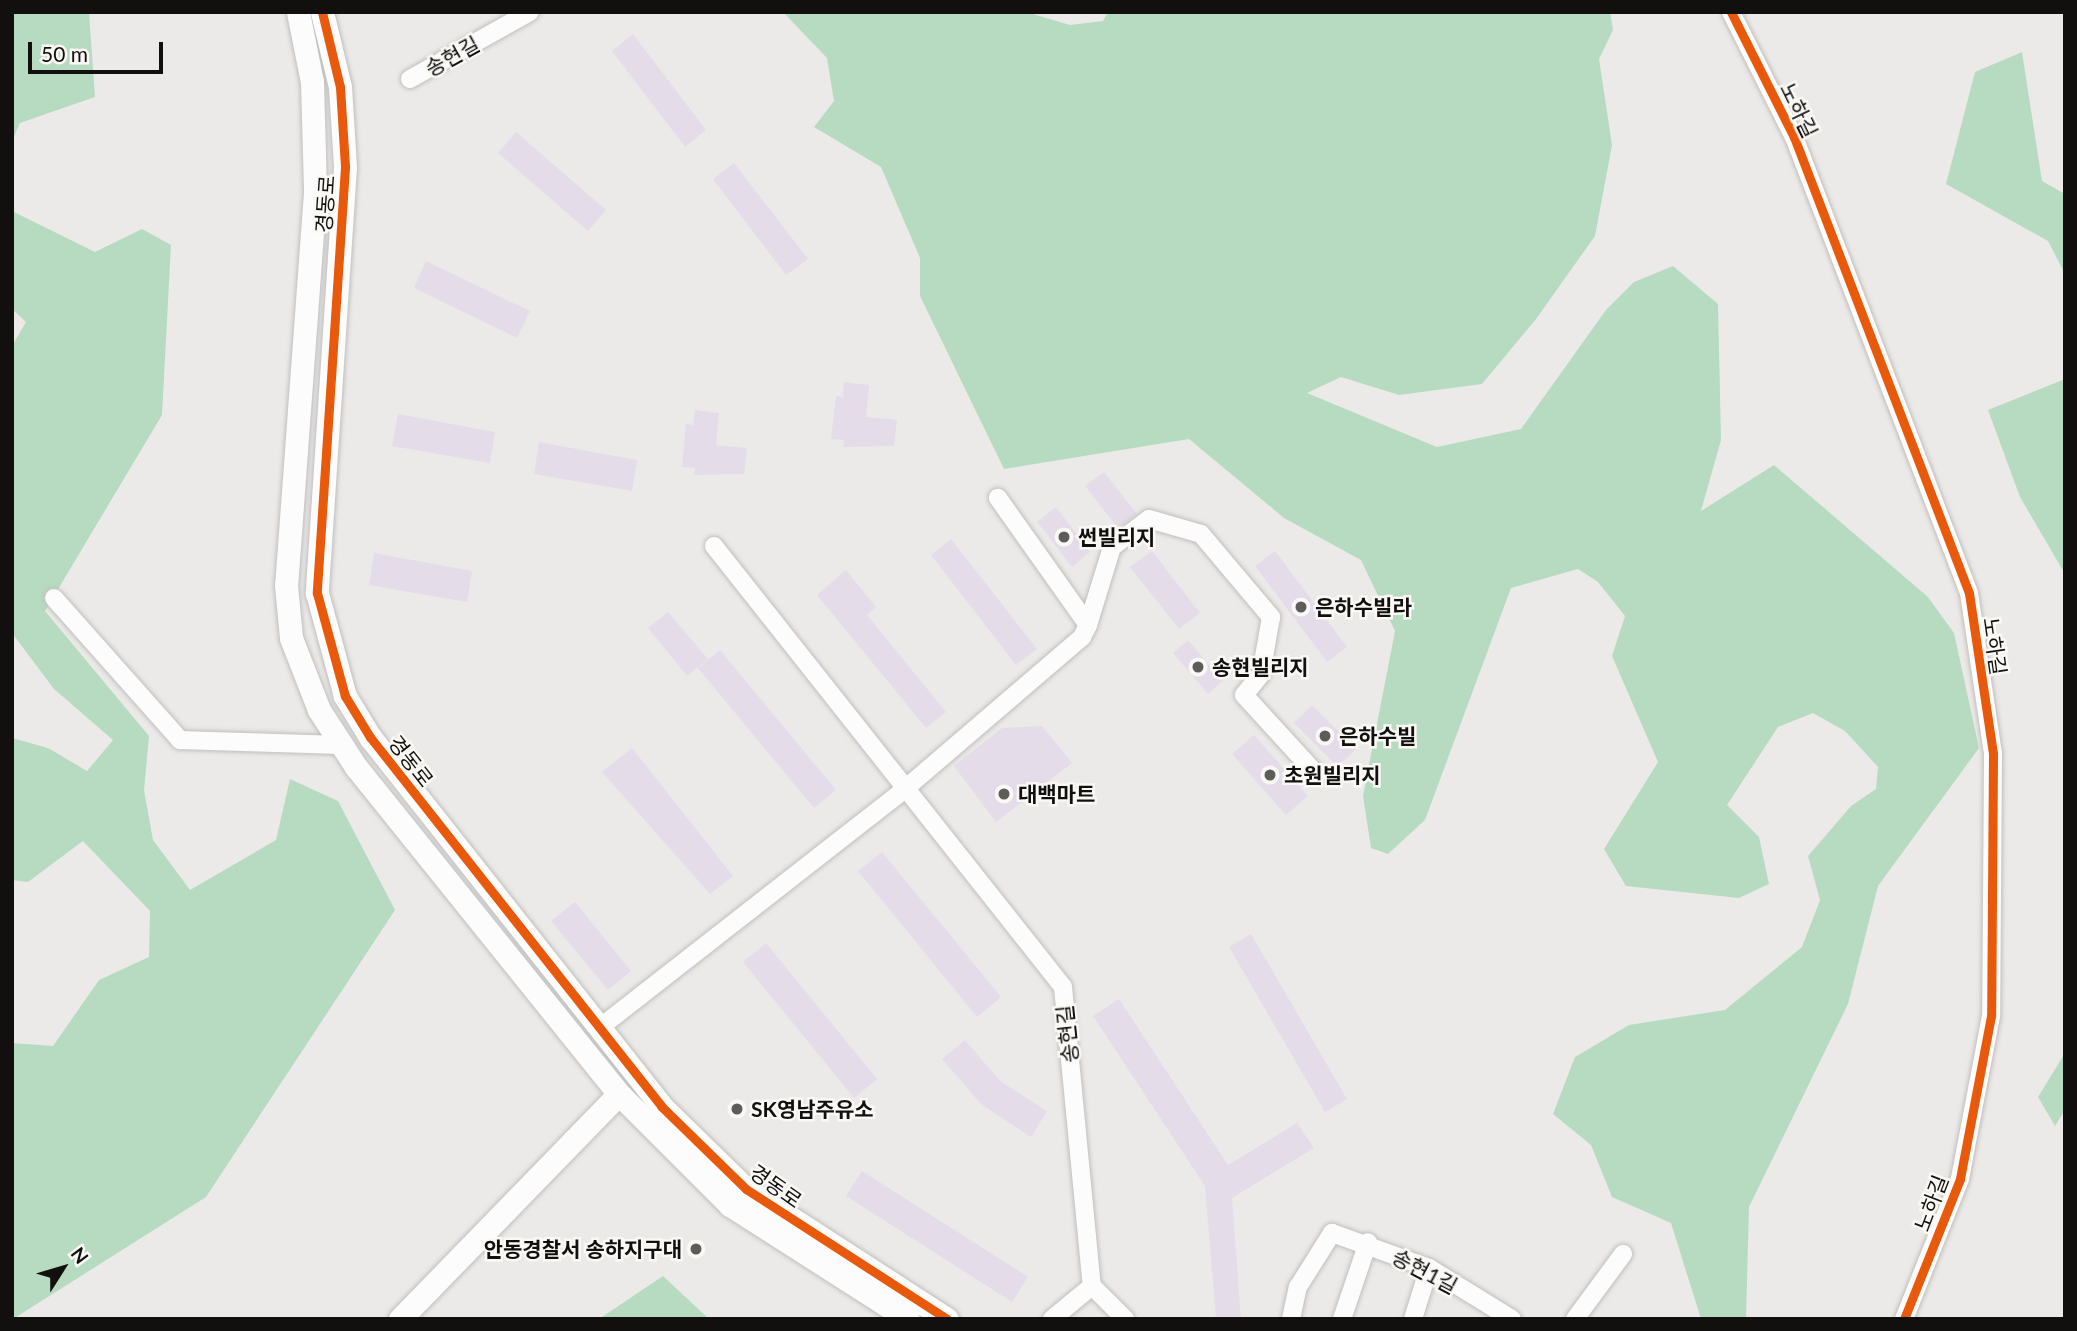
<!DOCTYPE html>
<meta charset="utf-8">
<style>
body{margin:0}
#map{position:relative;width:2077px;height:1331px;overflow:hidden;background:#eceae8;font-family:Lato,"Noto Sans KR",sans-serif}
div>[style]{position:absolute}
.green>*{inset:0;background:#b6dbc0}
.building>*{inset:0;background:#e4dce8}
.roads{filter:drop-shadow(0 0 2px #c0bfbe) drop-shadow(0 0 2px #c0bfbe)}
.minor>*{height:18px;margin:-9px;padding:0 9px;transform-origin:9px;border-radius:9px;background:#fcfcfc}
.tertiary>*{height:23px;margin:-11.5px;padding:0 11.5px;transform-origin:11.5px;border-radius:11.5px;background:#fcfcfc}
.cycleway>*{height:9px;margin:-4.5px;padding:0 4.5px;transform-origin:4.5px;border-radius:4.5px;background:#e8590c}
.dots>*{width:19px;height:19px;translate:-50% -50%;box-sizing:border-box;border:4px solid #faf8f5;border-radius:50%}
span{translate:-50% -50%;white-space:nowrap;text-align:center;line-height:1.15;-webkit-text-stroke:5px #faf8f5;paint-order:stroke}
.street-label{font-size:21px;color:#11100f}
.poi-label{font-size:21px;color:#11100f;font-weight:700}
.left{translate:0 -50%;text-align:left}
.right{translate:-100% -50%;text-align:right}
.frame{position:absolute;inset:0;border:14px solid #11100f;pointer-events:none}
.north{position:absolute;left:28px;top:1233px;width:70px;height:70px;-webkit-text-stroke:5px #faf8f5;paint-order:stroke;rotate:53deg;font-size:19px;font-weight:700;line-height:28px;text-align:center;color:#11100f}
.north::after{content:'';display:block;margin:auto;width:24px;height:32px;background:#11100f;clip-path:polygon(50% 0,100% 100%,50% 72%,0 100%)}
.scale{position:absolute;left:28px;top:42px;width:135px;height:32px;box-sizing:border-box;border:4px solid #11100f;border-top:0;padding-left:9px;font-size:21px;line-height:24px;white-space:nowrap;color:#11100f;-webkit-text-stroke:5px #faf8f5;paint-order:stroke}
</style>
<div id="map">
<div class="green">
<i style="clip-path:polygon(12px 12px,89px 12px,95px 97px,20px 123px,12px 141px)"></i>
<i style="clip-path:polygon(783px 12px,1026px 12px,1070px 25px,1103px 21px,1108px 12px,1610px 12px,1613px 30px,1599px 59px,1612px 145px,1595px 236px,1536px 319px,1482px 384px,1399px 395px,1341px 377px,1307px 393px,1437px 447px,1521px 429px,1606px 310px,1634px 282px,1673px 266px,1718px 304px,1721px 440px,1701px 511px,1774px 465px,1928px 597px,1954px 633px,1979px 748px,1878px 886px,1848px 1004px,1749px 1207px,1746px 1319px,1701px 1319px,1671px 1223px,1612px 1197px,1591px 1145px,1553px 1114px,1575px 1057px,1629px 1025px,1725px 1010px,1802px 947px,1820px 900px,1808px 856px,1851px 806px,1876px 789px,1878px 767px,1845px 731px,1813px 713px,1778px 727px,1727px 805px,1759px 837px,1769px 884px,1739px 898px,1626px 886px,1604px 849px,1658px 762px,1612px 656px,1625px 616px,1598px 582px,1578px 569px,1511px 588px,1425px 820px,1388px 854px,1371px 848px,1363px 796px,1395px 631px,1361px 560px,1284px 518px,1189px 439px,1004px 469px,920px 296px,920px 258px,881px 167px,814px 127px,834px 101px,827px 58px)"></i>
<i style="clip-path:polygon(2022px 52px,2042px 181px,2065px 194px,2065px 274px,2048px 241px,1946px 184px,1975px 72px)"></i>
<i style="clip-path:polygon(12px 211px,95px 252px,142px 229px,171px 245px,162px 415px,45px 611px,149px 736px,144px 790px,153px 840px,190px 890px,276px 840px,290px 779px,338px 801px,395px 910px,206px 1197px,13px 1319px,12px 1043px,53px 1046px,99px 980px,149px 957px,150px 911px,83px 841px,28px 882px,12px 880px,12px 738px,48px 748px,87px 771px,113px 740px,54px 689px,12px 633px,12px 346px,26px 322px,12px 309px)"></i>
<i style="clip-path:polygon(2065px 379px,2065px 574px,2020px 497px,1988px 410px)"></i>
<i style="clip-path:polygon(2065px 1053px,2065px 1110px,2055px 1126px,2038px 1097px)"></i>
<i style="clip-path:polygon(663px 1276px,709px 1319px,599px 1319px)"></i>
</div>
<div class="building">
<i style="clip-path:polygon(633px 34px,706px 130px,685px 147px,612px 51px)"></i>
<i style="clip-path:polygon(516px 132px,606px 210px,588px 231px,498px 153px)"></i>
<i style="clip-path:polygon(734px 163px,808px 259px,786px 275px,713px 179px)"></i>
<i style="clip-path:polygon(426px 261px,530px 311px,517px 338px,414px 288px)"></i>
<i style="clip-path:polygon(844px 382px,869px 385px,866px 417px,897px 420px,894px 446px,843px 447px,844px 440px,831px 439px,836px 396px,843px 397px)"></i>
<i style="clip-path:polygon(695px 410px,719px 413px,716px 445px,747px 448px,744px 474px,694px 475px,695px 468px,682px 467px,686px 424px,693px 425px)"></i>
<i style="clip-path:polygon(398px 414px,495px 432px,490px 463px,392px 446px)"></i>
<i style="clip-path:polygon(539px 442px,637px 460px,632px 491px,534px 474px)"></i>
<i style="clip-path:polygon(1104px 472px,1137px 514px,1118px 528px,1085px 486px)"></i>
<i style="clip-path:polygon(1056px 507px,1090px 552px,1072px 567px,1037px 522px)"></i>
<i style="clip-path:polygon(951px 539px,1037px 649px,1016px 665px,931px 555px)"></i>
<i style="clip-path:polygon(1152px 551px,1200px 613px,1179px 629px,1130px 567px)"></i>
<i style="clip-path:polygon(1275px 551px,1347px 647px,1327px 662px,1255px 566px)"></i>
<i style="clip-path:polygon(374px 553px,472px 571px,467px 602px,369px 585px)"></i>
<i style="clip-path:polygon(846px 570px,876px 607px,867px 615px,946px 712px,926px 728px,817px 595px)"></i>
<i style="clip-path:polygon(668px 612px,708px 659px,687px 676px,648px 628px)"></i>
<i style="clip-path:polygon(1188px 640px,1223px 681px,1208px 694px,1173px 653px)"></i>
<i style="clip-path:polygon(720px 650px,836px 790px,814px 808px,698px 668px)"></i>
<i style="clip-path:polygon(1312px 705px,1356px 749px,1338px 767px,1294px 723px)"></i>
<i style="clip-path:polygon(1042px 726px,1072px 763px,996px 822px,954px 766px,1002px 728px)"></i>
<i style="clip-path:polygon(1254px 735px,1308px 796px,1286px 815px,1232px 754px)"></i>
<i style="clip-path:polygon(632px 748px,733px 876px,710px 894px,602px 772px)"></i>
<i style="clip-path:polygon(882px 852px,1001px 997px,977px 1017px,858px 871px)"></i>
<i style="clip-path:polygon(575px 902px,631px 971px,608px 990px,551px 921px)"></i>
<i style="clip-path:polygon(1251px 934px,1347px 1099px,1325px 1112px,1229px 947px)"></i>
<i style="clip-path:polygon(766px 943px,877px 1079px,854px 1098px,743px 962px)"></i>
<i style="clip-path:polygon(1119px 999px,1228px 1165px,1297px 1123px,1314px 1148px,1232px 1198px,1241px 1319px,1216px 1319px,1205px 1186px,1093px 1016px)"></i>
<i style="clip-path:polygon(965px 1040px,1000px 1081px,1047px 1111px,1031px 1137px,981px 1104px,942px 1059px)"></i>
<i style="clip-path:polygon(862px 1171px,1028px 1277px,1012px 1302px,846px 1196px)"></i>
</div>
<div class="roads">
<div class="minor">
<i style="left:1731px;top:12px;width:140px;rotate:63.3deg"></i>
<i style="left:1794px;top:137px;width:488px;rotate:69deg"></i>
<i style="left:1969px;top:593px;width:163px;rotate:81.5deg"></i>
<i style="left:1993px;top:754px;width:262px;rotate:90.4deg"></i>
<i style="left:1991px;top:1016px;width:166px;rotate:100.8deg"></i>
<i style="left:1960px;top:1179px;width:151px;rotate:111.8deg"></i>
<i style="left:410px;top:79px;width:137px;rotate:-29.2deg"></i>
<i style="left:714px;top:546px;width:562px;rotate:51.64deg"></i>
<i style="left:1063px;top:987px;width:300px;rotate:84.5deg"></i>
<i style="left:1092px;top:1286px;width:47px;rotate:45deg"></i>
<i style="left:54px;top:598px;width:190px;rotate:48.4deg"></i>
<i style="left:180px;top:740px;width:160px;rotate:1.8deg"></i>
<i style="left:1088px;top:625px;width:82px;rotate:-72.9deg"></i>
<i style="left:1112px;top:547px;width:46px;rotate:-37.1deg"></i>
<i style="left:1149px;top:519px;width:54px;rotate:16.1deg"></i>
<i style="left:1201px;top:534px;width:109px;rotate:49.9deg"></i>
<i style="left:1271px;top:617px;width:58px;rotate:100deg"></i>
<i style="left:1261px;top:674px;width:27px;rotate:129deg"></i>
<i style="left:1244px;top:695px;width:108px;rotate:47.6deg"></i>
<i style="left:598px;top:1029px;width:391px;rotate:-38deg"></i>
<i style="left:906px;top:788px;width:232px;rotate:-40.6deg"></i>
<i style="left:1082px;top:637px;width:13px;rotate:-63deg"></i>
<i style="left:1088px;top:625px;width:156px;rotate:-125.3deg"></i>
<i style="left:1052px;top:1319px;width:52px;rotate:-39.5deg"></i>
<i style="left:1291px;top:1319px;width:33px;rotate:-78deg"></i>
<i style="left:1298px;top:1287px;width:64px;rotate:-57.8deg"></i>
<i style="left:1332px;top:1233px;width:103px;rotate:19.8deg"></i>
<i style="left:1429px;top:1268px;width:97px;rotate:31.6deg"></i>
<i style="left:1342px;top:1319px;width:81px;rotate:-71.3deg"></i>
<i style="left:1413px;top:1319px;width:53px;rotate:-72.6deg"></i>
<i style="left:1575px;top:1319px;width:81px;rotate:-53.6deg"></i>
</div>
<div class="tertiary">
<i style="left:298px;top:12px;width:71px;rotate:78.7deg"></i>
<i style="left:312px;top:82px;width:110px;rotate:88.4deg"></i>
<i style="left:315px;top:192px;width:394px;rotate:94.2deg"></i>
<i style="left:286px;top:585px;width:53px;rotate:84.6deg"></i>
<i style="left:291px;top:638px;width:77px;rotate:68.7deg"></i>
<i style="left:319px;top:710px;width:68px;rotate:57deg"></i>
<i style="left:356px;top:767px;width:420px;rotate:51.2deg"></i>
<i style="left:619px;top:1094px;width:157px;rotate:45deg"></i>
<i style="left:730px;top:1205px;width:211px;rotate:32.6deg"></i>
<i style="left:322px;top:12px;width:77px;rotate:76.5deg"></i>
<i style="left:340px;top:87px;width:80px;rotate:86.4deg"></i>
<i style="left:345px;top:167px;width:427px;rotate:93.8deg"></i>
<i style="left:317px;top:593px;width:107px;rotate:74.8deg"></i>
<i style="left:345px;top:696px;width:48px;rotate:58.6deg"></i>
<i style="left:370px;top:737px;width:470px;rotate:51.7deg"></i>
<i style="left:661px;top:1106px;width:119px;rotate:44.3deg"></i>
<i style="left:746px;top:1189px;width:239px;rotate:32.9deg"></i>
<i style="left:400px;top:1319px;width:314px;rotate:-45.8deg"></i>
</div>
</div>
<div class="cycleway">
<i style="left:322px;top:12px;width:77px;rotate:76.5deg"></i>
<i style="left:340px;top:87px;width:80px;rotate:86.4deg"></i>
<i style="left:345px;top:167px;width:427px;rotate:93.8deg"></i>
<i style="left:317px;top:593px;width:107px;rotate:74.8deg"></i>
<i style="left:345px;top:696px;width:48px;rotate:58.6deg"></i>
<i style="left:370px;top:737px;width:470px;rotate:51.7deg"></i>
<i style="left:661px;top:1106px;width:119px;rotate:44.3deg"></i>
<i style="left:746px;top:1189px;width:239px;rotate:32.9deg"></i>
<i style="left:1731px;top:12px;width:140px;rotate:63.3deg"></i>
<i style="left:1794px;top:137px;width:488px;rotate:69deg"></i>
<i style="left:1969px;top:593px;width:163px;rotate:81.5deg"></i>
<i style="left:1993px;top:754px;width:262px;rotate:90.4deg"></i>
<i style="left:1991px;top:1016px;width:166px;rotate:100.8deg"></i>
<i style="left:1960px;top:1179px;width:151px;rotate:111.8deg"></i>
</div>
<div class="dots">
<i style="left:1064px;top:537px;background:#5e5c5b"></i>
<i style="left:1301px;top:607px;background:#5e5c5b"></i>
<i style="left:1198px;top:667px;background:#5e5c5b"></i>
<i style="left:1325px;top:736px;background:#5e5c5b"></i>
<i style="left:1270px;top:775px;background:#5e5c5b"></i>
<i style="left:1004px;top:794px;background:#5e5c5b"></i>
<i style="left:737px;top:1109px;background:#5e5c5b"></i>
<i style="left:696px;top:1249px;background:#5e5c5b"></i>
</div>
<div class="street-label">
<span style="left:452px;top:56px;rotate:-29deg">송현길</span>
<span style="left:1799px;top:110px;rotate:64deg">노하길</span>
<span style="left:325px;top:204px;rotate:-86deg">경동로</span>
<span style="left:1995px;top:646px;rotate:82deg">노하길</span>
<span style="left:411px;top:761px;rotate:52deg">경동로</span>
<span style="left:1067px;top:1034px;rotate:-96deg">송현길</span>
<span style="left:776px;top:1186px;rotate:35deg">경동로</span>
<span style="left:1931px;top:1203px;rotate:-69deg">노하길</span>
<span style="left:1425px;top:1271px;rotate:28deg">송현1길</span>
</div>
<div class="poi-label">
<span class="left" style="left:1078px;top:537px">썬빌리지</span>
<span class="left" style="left:1315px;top:607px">은하수빌라</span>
<span class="left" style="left:1212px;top:667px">송현빌리지</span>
<span class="left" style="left:1339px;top:736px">은하수빌</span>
<span class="left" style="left:1284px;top:775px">초원빌리지</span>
<span class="left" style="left:1018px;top:794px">대백마트</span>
<span class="left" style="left:751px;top:1109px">SK영남주유소</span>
<span class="right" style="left:682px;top:1249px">안동경찰서 송하지구대</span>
</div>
<div class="frame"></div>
<div class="north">N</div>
<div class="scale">50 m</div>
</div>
